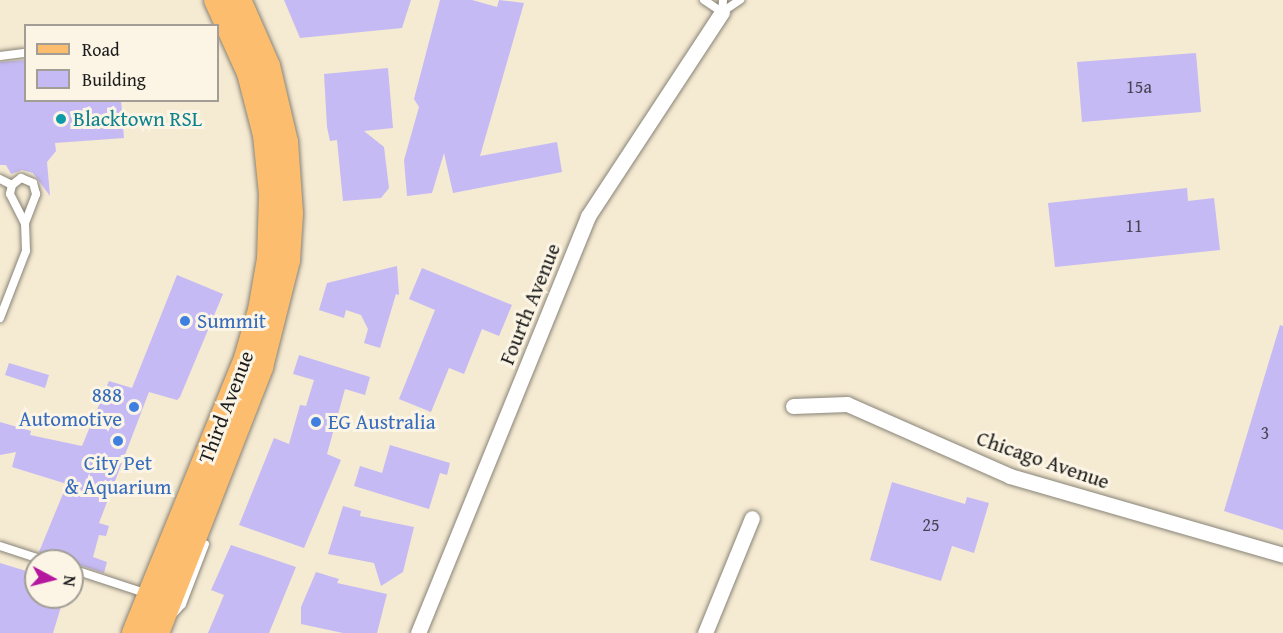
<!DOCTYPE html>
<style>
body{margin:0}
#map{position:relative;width:1283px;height:633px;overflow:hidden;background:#f5ead2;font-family:"Gentium Book Plus",serif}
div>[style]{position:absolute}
.building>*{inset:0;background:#c5baf4}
.roads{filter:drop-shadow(0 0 2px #888377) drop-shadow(0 0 2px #888377)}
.service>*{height:8px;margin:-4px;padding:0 4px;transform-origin:4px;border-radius:4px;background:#fff}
.minor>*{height:15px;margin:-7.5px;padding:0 7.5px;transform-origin:7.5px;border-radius:7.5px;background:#fff}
.primary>*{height:24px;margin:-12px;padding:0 12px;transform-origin:12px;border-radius:12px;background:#fcbd6e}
.dots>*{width:16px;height:16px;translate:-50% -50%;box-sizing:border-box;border:3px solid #fcf5e5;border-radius:50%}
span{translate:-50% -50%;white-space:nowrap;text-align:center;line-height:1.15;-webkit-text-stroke:6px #fcf5e5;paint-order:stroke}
.number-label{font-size:18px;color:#464452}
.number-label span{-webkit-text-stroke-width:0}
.culture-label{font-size:21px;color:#0d838f}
.left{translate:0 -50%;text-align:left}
.street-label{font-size:21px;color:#1c1c1c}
.shop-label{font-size:21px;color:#366cbe}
.right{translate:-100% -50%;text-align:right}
.legend{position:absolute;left:24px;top:24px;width:195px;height:78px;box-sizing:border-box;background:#fcf5e5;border:2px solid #a29e95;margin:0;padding:8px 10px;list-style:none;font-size:18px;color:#1c1c1c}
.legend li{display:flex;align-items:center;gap:12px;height:30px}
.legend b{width:30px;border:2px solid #a29e95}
.north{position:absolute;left:24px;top:549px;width:60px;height:60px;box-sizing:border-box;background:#fcf5e5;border:2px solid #a29e95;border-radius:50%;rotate:97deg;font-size:16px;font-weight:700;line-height:24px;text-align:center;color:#1c1c1c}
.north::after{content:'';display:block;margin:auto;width:21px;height:27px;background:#b5179e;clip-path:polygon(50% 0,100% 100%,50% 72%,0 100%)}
</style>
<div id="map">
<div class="building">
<i style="clip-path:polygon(284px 0,411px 0,402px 28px,300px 38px)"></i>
<i style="clip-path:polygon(440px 0,472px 0,497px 7px,499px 0,524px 3px,480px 156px,557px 142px,562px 172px,453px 193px,444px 153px,432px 193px,407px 196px,404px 160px,419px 107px,414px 99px)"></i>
<i style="clip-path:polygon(1196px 53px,1201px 112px,1082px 122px,1077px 62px)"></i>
<i style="clip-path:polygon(26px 60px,26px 100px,121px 100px,124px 138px,55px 143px,56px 151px,47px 162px,50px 196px,33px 173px,22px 170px,11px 174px,6px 165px,0 165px,0 62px)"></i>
<i style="clip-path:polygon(388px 68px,393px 128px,364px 131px,384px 147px,389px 188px,381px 198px,343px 201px,337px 140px,330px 141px,327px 127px,324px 74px)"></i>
<i style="clip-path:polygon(1187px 188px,1188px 201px,1214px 198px,1220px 250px,1055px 267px,1048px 203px)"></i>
<i style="clip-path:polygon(397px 266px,399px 295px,396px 294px,380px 348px,364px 343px,368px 329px,361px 315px,346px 310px,344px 318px,319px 310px,327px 283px)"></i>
<i style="clip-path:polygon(422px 268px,512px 305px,499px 336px,482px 329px,464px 374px,449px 368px,431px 412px,399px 399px,435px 310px,409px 299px)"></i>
<i style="clip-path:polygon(177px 275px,223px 294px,180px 397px,177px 400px,149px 392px,99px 523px,109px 526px,106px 536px,99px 535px,93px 557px,107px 562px,104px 573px,39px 552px,67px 484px,12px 467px,16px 452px,0 455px,0 422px,31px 431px,30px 435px,82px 446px,109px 381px,132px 388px)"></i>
<i style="clip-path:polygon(1280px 325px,1283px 326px,1283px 530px,1224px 511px)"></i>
<i style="clip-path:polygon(299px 355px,370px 377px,365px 395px,345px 389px,327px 454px,341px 460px,304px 548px,239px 525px,274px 438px,289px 444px,300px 405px,306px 406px,314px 380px,293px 374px)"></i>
<i style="clip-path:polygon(9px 363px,49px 375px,45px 388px,5px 375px)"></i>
<i style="clip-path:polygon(390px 445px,450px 463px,447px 475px,440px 473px,429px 509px,354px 486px,360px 466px,382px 473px)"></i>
<i style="clip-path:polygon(892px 482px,965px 504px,967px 497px,989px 503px,974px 553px,952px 546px,941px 581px,870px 560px)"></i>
<i style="clip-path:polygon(343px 506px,361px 511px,360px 516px,414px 527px,403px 572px,381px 586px,374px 563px,328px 554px)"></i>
<i style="clip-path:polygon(231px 545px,296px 567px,269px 633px,208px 633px,224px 595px,211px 590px)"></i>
<i style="clip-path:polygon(0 563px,36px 574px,36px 597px,64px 597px,53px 633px,0 633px)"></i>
<i style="clip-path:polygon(316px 572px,339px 579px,337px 583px,387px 594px,377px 633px,343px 633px,301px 624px,301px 607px)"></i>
</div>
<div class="roads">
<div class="service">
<i style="left:704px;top:0;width:22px;rotate:34deg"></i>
<i style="left:722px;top:12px;width:12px;rotate:-85deg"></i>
<i style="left:722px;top:12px;width:22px;rotate:-34deg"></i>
<i style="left:0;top:56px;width:24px;rotate:-7deg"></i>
<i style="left:0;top:179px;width:13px;rotate:27deg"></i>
<i style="left:0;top:318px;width:72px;rotate:-68.8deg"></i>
<i style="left:26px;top:251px;width:28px;rotate:-92deg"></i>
<i style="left:25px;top:223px;width:31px;rotate:-69deg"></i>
<i style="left:36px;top:194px;width:11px;rotate:-105deg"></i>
<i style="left:33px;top:183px;width:13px;rotate:-157deg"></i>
<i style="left:21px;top:178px;width:11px;rotate:142deg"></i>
<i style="left:12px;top:185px;width:9px;rotate:103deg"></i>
<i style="left:10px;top:194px;width:33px;rotate:63deg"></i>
<i style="left:0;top:546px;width:48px;rotate:18.1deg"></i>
<i style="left:72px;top:569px;width:80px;rotate:18.2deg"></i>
<i style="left:171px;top:616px;width:16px;rotate:-47deg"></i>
<i style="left:182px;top:604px;width:64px;rotate:-69deg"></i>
</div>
<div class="minor">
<i style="left:793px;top:406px;width:54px;rotate:-2.1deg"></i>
<i style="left:847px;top:404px;width:178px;rotate:23.8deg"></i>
<i style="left:1010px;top:476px;width:284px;rotate:16.1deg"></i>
<i style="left:418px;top:633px;width:450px;rotate:-67.8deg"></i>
<i style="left:588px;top:216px;width:244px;rotate:-56.7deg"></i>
<i style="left:705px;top:633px;width:124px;rotate:-67.8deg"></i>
</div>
<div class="primary">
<i style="left:134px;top:633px;width:297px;rotate:-67.8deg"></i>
<i style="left:246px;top:358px;width:50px;rotate:-73.7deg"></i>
<i style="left:260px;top:310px;width:52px;rotate:-80deg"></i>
<i style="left:269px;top:259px;width:65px;rotate:-88.2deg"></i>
<i style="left:271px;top:194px;width:59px;rotate:-95.8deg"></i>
<i style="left:265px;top:135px;width:64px;rotate:-104.5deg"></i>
<i style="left:249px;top:73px;width:80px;rotate:-114.3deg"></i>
<i style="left:157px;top:633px;width:286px;rotate:-68.6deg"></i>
<i style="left:261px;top:367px;width:110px;rotate:-75.8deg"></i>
<i style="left:288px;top:260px;width:47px;rotate:-86.3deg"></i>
<i style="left:291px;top:213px;width:71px;rotate:-94deg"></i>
<i style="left:286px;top:142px;width:78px;rotate:-103.3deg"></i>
<i style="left:268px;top:66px;width:72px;rotate:-113.7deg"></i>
</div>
</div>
<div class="dots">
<i style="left:61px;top:119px;background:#0f9aa8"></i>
<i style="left:185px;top:321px;background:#3f7fe0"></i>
<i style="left:134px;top:407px;background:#3f7fe0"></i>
<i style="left:316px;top:422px;background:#3f7fe0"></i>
<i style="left:118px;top:441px;background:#3f7fe0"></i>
</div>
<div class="number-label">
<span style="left:1139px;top:87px">15a</span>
<span style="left:1134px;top:226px">11</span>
<span style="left:1265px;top:433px">3</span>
<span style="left:931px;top:525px">25</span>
</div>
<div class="culture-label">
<span class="left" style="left:73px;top:119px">Blacktown RSL</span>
</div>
<div class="street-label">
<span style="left:530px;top:304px;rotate:-68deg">Fourth Avenue</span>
<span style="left:226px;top:407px;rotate:-69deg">Third Avenue</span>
<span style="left:1043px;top:460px;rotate:19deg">Chicago Avenue</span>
</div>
<div class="shop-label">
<span class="left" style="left:197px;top:321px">Summit</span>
<span class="right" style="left:122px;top:407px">888<br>Automotive</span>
<span class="left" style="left:328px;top:422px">EG Australia</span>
<span style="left:118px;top:475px">City Pet<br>&amp; Aquarium</span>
</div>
<ul class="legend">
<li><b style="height:8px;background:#fcbd6e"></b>Road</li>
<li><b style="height:16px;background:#c5baf4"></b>Building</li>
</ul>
<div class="north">N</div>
</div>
